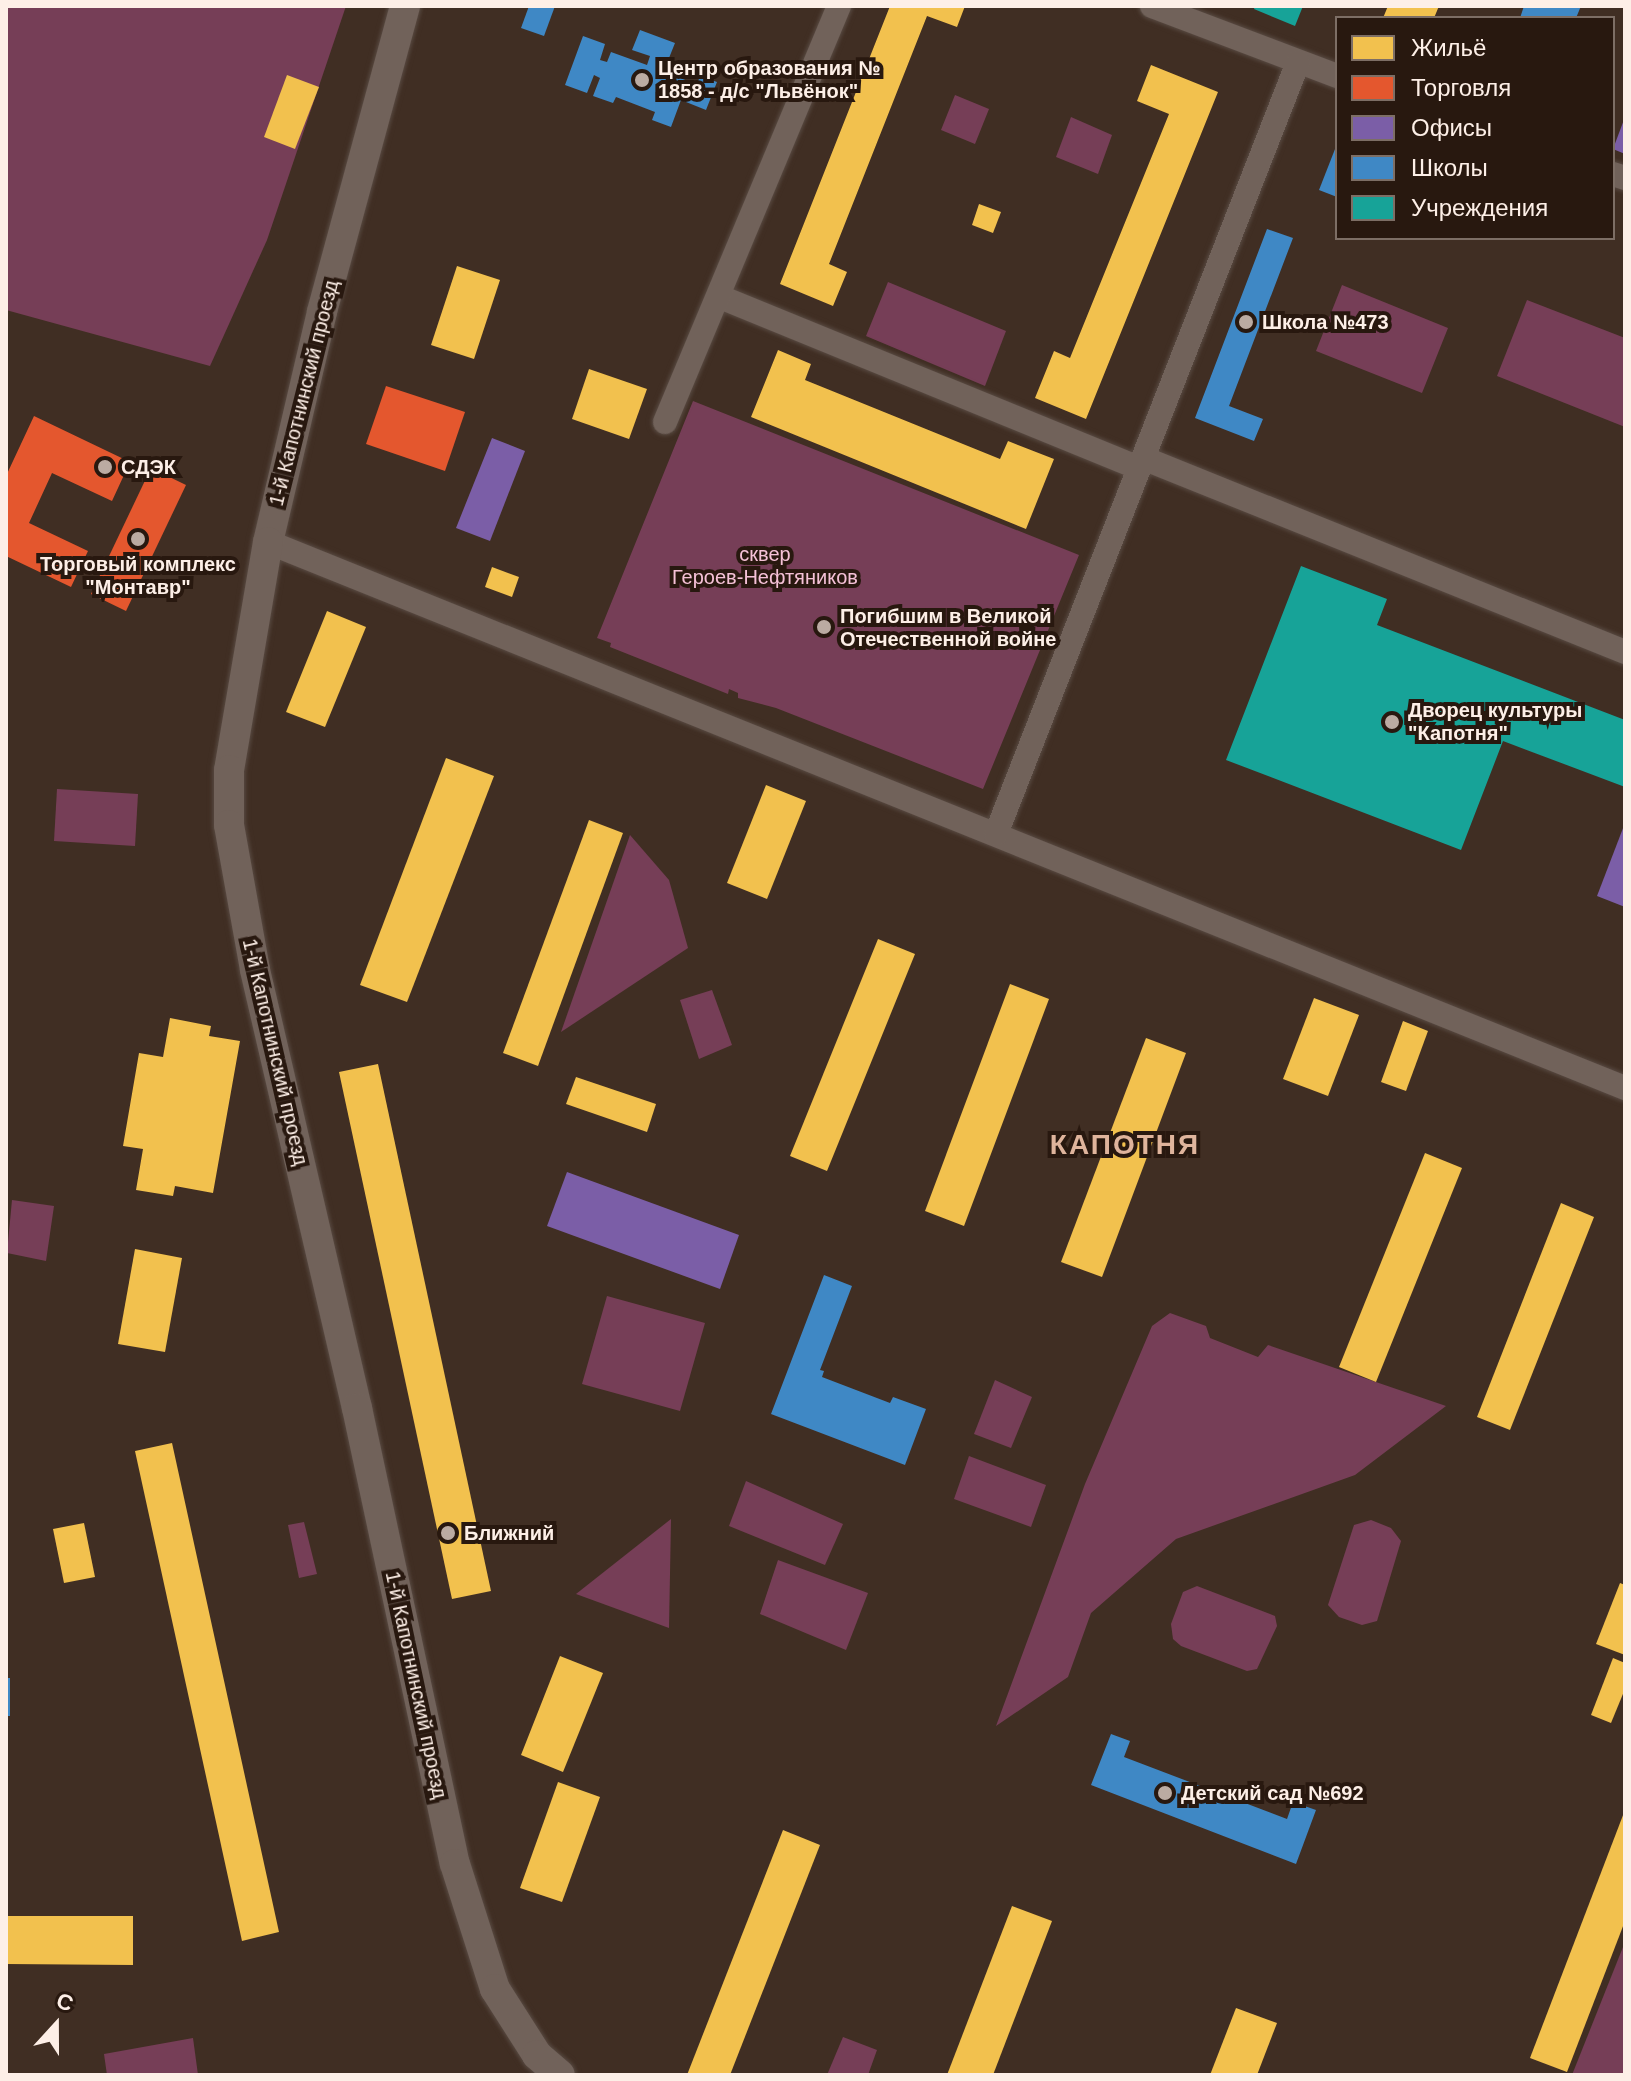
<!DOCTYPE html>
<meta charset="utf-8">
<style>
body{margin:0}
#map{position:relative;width:1631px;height:2081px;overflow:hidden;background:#402e23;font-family:Arial,sans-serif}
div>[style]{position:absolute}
.green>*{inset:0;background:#763e57}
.homes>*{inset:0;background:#f2c14e}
.shops>*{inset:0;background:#e4572e}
.offices>*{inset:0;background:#7b5ea7}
.schools>*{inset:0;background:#3f88c5}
.public>*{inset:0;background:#17a398}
.roads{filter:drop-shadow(0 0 2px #584a42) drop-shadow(0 0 2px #584a42)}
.minor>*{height:24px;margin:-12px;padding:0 12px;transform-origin:12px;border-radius:12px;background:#71625a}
.tertiary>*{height:30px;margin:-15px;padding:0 15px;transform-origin:15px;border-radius:15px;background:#71625a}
.dots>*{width:22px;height:22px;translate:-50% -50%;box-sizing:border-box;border:4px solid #28180f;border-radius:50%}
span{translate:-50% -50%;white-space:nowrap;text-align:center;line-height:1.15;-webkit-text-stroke:8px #28180f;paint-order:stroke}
.poi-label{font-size:20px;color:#fdefe7;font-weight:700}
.left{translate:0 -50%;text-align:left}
.street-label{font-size:20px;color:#fdefe7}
.park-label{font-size:20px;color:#f5c1d7}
.district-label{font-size:28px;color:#dfb49c;font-weight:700;letter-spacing:2px}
.frame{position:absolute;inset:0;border:8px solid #fdefe7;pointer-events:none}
.legend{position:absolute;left:1335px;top:16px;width:280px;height:224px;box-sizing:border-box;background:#28180f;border:2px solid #7d6e65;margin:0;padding:10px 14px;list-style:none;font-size:24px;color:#fdefe7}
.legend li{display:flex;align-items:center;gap:16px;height:40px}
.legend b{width:40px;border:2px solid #7d6e65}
.north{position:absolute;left:16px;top:1985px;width:80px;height:80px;-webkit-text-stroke:6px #28180f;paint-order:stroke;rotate:21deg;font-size:22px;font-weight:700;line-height:32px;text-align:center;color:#fdefe7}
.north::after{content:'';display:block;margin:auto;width:28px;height:36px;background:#fdefe7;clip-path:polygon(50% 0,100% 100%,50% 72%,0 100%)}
</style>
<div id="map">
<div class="green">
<i style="clip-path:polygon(6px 6px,346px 6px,267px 240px,210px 366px,6px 310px)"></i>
<i style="clip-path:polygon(955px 95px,989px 109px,975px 144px,941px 130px)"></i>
<i style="clip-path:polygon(1071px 117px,1112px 135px,1098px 174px,1056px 157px)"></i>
<i style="clip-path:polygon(888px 282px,1006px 331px,985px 386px,866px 336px)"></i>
<i style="clip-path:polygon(1342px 285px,1448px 328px,1422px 393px,1316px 351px)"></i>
<i style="clip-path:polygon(1527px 300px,1625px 338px,1625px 427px,1497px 376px)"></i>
<i style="clip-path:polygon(693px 401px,1079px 555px,983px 789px,776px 708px,738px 698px,738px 693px,729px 689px,728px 694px,610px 647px,611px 643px,597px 638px)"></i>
<i style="clip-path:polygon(57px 789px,138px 794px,135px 846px,54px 841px)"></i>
<i style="clip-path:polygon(630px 835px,669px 880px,688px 948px,561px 1032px)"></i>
<i style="clip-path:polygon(712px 990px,732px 1045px,699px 1059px,680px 1000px)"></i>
<i style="clip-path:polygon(12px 1200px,54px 1206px,46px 1261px,7px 1253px)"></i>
<i style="clip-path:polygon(607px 1296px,705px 1323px,680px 1411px,582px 1384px)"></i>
<i style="clip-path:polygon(1170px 1313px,1206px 1326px,1210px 1338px,1258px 1357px,1268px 1345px,1446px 1406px,1355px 1475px,1176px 1539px,1091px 1613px,1068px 1677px,996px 1726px,1085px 1484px,1152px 1326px)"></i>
<i style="clip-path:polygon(995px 1380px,1032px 1397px,1011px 1448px,974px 1434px)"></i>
<i style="clip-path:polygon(969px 1456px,1046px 1485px,1031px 1527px,954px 1499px)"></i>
<i style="clip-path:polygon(746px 1481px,843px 1524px,825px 1565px,729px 1526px)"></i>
<i style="clip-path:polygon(671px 1519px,669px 1628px,576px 1594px)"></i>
<i style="clip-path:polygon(1371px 1520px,1391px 1528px,1401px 1541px,1377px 1621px,1362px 1625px,1339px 1617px,1328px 1605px,1354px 1525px)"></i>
<i style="clip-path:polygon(304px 1522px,317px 1574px,299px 1578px,288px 1525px)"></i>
<i style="clip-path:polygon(778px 1560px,868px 1593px,846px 1650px,760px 1614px)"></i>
<i style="clip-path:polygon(1197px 1586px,1275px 1616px,1277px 1626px,1257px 1669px,1247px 1671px,1181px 1646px,1173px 1639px,1171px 1624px,1183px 1592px)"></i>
<i style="clip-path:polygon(1625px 1942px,1625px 2075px,1572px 2075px)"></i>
<i style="clip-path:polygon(843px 2037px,877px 2050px,868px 2075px,827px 2075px)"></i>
<i style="clip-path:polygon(193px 2038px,198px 2075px,107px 2075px,104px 2054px)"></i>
</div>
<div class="homes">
<i style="clip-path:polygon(890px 6px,965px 6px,957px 27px,927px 16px,829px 264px,847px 272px,833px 306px,780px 284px)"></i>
<i style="clip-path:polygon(1388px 6px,1439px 6px,1434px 18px,1383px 18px)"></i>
<i style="clip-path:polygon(1151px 65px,1218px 92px,1086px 419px,1035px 398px,1054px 351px,1070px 358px,1169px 114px,1137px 101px)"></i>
<i style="clip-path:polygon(287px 75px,319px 87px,295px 149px,264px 137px)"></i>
<i style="clip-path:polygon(979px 204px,1001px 212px,993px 233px,972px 225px)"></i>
<i style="clip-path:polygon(457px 266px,500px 280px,474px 359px,431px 345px)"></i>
<i style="clip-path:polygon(778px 350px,811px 364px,805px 380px,1000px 459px,1008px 441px,1054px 459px,1026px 529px,751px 417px)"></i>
<i style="clip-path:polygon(589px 369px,647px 389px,629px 439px,572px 419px)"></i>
<i style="clip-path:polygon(492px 567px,519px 577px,512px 597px,485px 587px)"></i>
<i style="clip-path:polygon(327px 611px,366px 627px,325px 727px,286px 712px)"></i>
<i style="clip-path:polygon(446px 758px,494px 776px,407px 1002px,360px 985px)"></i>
<i style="clip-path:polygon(766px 785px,806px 801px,767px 899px,727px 883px)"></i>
<i style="clip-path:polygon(589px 820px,623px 833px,538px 1066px,503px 1053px)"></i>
<i style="clip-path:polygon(878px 939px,915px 954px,827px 1171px,790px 1156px)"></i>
<i style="clip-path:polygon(1010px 984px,1049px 999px,964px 1226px,925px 1211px)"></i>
<i style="clip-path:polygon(1314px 998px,1359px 1015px,1328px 1096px,1283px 1079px)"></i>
<i style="clip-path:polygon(170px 1018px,211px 1026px,209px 1036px,240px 1041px,213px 1193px,175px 1186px,173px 1196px,136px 1190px,143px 1149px,123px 1146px,139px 1053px,163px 1057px)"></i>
<i style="clip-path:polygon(1403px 1021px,1428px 1031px,1406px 1091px,1381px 1082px)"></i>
<i style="clip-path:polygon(1146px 1038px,1186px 1053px,1102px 1277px,1061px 1262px)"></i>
<i style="clip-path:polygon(378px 1064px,491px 1591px,452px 1599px,339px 1072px)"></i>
<i style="clip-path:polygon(576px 1077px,656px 1104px,647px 1132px,566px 1104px)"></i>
<i style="clip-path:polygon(1425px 1153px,1462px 1168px,1376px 1382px,1339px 1367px)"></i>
<i style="clip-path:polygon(1561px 1203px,1594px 1217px,1510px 1430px,1477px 1417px)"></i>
<i style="clip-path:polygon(135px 1249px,182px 1258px,165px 1352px,118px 1344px)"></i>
<i style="clip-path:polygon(172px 1443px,279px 1932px,242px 1941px,135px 1451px)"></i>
<i style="clip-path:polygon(84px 1523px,95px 1577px,64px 1583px,53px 1529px)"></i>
<i style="clip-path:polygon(1620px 1583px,1625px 1585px,1625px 1655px,1596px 1644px)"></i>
<i style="clip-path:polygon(560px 1656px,603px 1673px,563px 1772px,521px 1755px)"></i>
<i style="clip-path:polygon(1613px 1658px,1625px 1663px,1625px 1689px,1611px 1723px,1591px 1715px)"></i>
<i style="clip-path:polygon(558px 1782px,600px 1797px,562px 1902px,520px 1888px)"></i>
<i style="clip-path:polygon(1625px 1810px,1625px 1921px,1567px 2072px,1530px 2058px)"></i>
<i style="clip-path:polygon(783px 1830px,820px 1845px,730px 2075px,687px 2075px)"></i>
<i style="clip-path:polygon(1012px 1906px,1052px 1921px,993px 2075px,947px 2075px)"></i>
<i style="clip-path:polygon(6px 1916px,133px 1916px,133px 1965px,6px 1964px)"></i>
<i style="clip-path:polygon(1236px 2008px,1277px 2023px,1257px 2075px,1210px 2075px)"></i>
</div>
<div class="shops">
<i style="clip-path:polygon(386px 386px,465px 412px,445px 471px,366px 444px)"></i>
<i style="clip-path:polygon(34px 416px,130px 462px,112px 501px,52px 473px,29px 523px,88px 551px,71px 587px,6px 556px,6px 476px)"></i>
<i style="clip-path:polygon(151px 468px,186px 485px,126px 611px,91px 594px)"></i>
</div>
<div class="offices">
<i style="clip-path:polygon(1625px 117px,1625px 154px,1613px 149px)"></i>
<i style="clip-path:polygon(492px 438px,525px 451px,490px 541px,456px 528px)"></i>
<i style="clip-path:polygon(1625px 823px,1625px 907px,1597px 896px)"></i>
<i style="clip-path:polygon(567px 1172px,739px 1235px,720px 1289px,547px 1226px)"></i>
</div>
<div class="schools">
<i style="clip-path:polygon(529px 6px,555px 6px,544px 36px,521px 28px)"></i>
<i style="clip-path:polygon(1524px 6px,1581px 6px,1576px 18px,1520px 18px)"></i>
<i style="clip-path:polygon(640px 30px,675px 43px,667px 63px,659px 60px,656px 69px,688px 81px,684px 92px,693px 95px,700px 76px,717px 82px,706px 110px,681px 100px,671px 127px,652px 120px,655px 112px,616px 97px,613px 103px,593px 96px,600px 78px,594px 75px,587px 93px,565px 85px,583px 36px,605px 44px,600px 60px,607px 62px,611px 52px,647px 65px,650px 56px,632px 50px)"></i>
<i style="clip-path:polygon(1337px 144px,1337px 197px,1319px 190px)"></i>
<i style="clip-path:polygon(1267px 229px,1293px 238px,1229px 406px,1263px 419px,1254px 441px,1195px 418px)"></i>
<i style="clip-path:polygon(824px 1275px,852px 1286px,820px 1370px,824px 1371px,822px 1377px,890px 1403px,893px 1397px,926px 1409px,905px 1465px,771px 1414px)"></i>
<i style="clip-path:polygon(6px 1678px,10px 1678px,10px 1716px,6px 1716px)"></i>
<i style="clip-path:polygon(1111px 1734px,1130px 1741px,1124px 1757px,1287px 1819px,1293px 1802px,1316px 1810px,1296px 1864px,1091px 1785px)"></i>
</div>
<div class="public">
<i style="clip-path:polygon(1255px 6px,1303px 6px,1295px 26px,1254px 9px)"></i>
<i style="clip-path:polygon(1301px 566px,1387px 599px,1377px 625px,1625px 720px,1625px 787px,1503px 741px,1461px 850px,1226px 760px)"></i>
</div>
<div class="roads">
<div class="minor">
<i style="left:1152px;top:6px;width:198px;rotate:20.7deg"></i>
<i style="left:1613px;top:174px;width:13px;rotate:18deg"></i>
<i style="left:720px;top:297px;width:452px;rotate:22.2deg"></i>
<i style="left:665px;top:422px;width:451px;rotate:-67.3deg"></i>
<i style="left:1143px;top:458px;width:520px;rotate:21.92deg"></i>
<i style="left:268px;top:542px;width:1463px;rotate:21.92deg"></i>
<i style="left:996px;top:834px;width:829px;rotate:-68.63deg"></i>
</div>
<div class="tertiary">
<i style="left:405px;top:6px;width:317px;rotate:105.2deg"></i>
<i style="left:322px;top:312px;width:236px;rotate:103.2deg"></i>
<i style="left:268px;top:542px;width:231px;rotate:99.7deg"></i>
<i style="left:229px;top:770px;width:55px;rotate:90deg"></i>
<i style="left:229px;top:825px;width:147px;rotate:79.8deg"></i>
<i style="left:255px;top:970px;width:450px;rotate:76.9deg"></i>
<i style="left:357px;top:1408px;width:466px;rotate:77.9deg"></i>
<i style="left:455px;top:1864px;width:131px;rotate:72.3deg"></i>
<i style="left:495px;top:1989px;width:78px;rotate:57.5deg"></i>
<i style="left:537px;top:2055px;width:30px;rotate:41deg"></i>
</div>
</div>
<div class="dots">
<i style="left:642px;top:80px;background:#bbaba2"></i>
<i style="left:1246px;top:322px;background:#bbaba2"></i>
<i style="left:105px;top:467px;background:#bbaba2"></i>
<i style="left:138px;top:539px;background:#bbaba2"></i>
<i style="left:824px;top:627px;background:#bbaba2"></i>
<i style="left:1392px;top:722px;background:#bbaba2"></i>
<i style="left:448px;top:1533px;background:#bbaba2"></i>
<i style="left:1165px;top:1793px;background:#bbaba2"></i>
</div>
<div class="poi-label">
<span class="left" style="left:658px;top:80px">Центр образования №<br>1858 - д/с "Львёнок"</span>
<span class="left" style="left:1262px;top:322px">Школа №473</span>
<span class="left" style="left:121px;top:467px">СДЭК</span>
<span style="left:138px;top:576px">Торговый комплекс<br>"Монтавр"</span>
<span class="left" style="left:840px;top:628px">Погибшим в Великой<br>Отечественной войне</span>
<span class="left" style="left:1408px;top:722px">Дворец культуры<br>"Капотня"</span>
<span class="left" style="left:464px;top:1533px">Ближний</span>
<span class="left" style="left:1181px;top:1793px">Детский сад №692</span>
</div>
<div class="street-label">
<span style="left:304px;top:393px;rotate:-76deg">1-й Капотнинский проезд</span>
<span style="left:275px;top:1052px;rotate:77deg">1-й Капотнинский проезд</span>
<span style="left:416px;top:1685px;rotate:78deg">1-й Капотнинский проезд</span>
</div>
<div class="park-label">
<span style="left:765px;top:566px">сквер<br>Героев-Нефтяников</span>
</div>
<div class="district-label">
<span style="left:1125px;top:1145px">КАПОТНЯ</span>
</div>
<div class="frame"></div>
<ul class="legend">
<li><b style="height:22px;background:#f2c14e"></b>Жильё</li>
<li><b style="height:22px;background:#e4572e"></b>Торговля</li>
<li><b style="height:22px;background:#7b5ea7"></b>Офисы</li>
<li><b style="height:22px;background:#3f88c5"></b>Школы</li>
<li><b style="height:22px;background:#17a398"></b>Учреждения</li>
</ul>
<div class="north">С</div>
</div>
